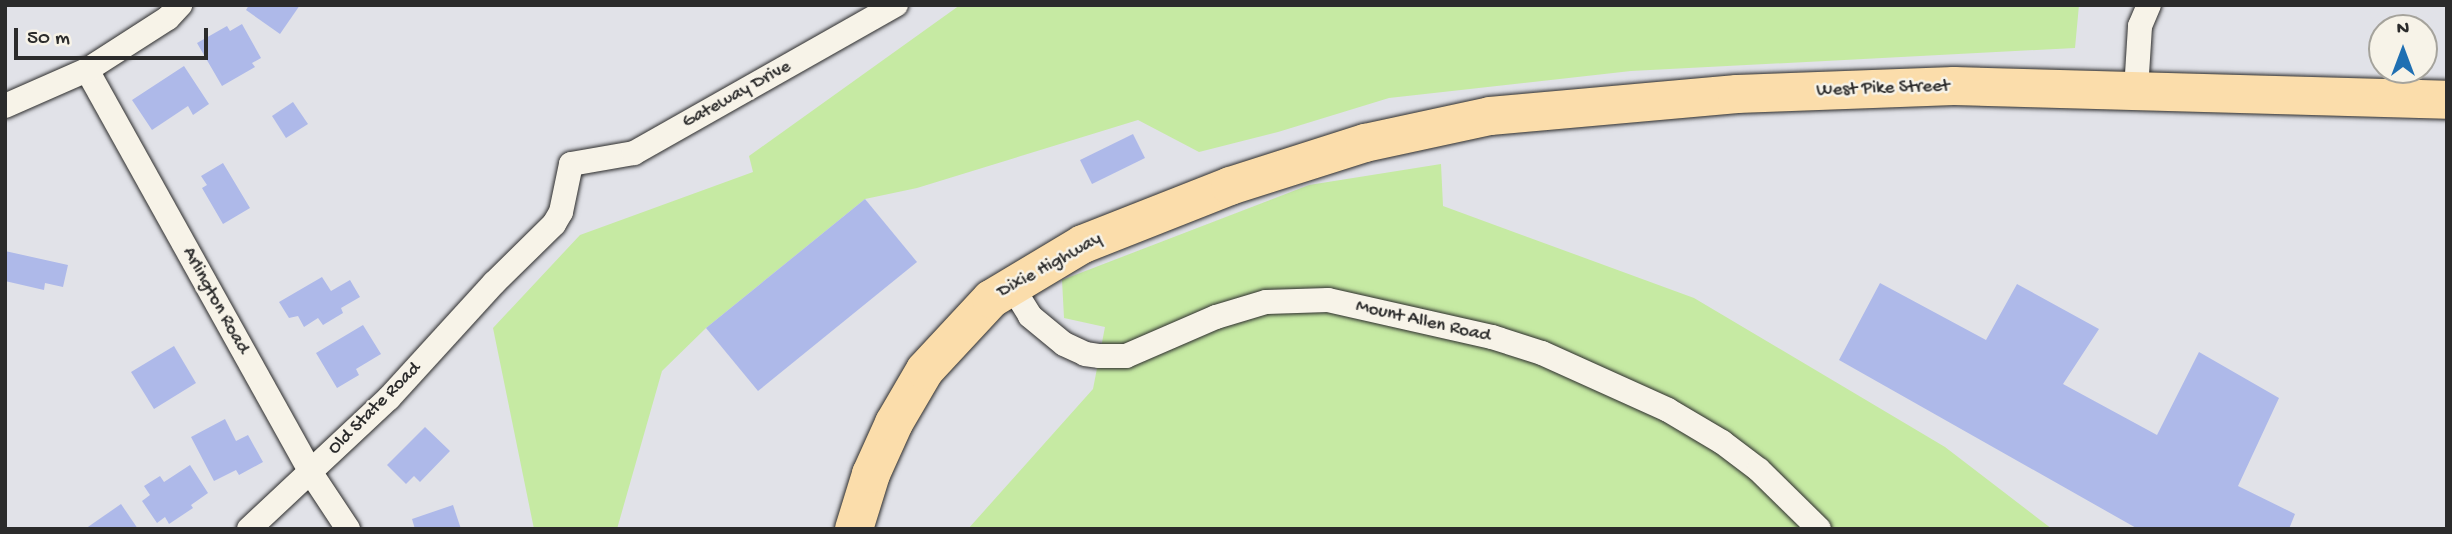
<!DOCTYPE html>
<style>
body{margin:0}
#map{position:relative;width:2452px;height:534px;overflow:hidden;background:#e1e2e8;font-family:"Gochi Hand",sans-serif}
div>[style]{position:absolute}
.green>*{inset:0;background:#c6eaa3}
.building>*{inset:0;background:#aeb9e9}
.roads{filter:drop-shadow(0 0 2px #2b2b2b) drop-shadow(0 0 2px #2b2b2b)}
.street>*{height:24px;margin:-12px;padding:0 12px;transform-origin:12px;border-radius:12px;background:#f7f3e8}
.primary>*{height:38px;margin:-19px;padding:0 19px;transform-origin:19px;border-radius:19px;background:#fbddab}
span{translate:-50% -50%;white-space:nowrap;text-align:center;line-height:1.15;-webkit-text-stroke:5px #f7f3e8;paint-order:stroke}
.street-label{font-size:19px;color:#2b2b2b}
.frame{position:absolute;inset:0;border:7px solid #2b2b2b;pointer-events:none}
.north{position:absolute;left:2368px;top:14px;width:70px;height:70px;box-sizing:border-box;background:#f7f3e8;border:2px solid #a5a39c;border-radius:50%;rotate:0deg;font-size:19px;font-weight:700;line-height:28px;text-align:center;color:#2b2b2b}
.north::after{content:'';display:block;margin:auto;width:24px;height:32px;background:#1f6fb2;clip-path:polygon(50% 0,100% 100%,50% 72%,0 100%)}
.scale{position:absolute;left:14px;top:28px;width:194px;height:32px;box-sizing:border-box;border:4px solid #2b2b2b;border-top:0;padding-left:9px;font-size:21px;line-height:24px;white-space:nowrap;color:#2b2b2b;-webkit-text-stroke:5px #f7f3e8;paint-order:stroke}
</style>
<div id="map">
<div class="green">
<i style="clip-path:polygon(960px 5px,2079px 5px,2075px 48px,1631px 71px,1389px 98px,1278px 132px,1199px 152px,1138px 120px,917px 188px,865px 199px,706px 328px,662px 371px,617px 529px,534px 529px,493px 328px,580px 235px,753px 172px,749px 156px)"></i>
<i style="clip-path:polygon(1441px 164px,1443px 206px,1694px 298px,1945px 447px,2052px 529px,968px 529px,1093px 389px,1105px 327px,1064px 318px,1062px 280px,1309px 185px)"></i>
</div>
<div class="building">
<i style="clip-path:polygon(249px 5px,300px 5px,280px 34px,246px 10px)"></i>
<i style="clip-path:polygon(242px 24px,261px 58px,252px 63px,255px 67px,222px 86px,197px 43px,227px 26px,230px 31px)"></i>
<i style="clip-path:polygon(184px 66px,209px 104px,193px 115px,188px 106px,152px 130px,132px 100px)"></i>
<i style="clip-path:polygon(293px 102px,308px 124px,286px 138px,272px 116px)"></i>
<i style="clip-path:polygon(1133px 134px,1145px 158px,1092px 184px,1080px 160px)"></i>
<i style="clip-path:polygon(223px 163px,250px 208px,223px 224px,202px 188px,207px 185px,201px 176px)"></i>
<i style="clip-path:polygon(865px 199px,917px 262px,758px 391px,706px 328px)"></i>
<i style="clip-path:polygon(5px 251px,68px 265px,63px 287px,45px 283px,44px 290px,5px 281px)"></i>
<i style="clip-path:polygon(322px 277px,331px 291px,350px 280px,360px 297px,341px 308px,343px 313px,323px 325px,318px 318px,304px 327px,298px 316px,289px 318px,279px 302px)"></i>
<i style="clip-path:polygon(1880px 283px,1986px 340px,2017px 284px,2099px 329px,2063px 384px,2157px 435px,2199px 352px,2279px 398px,2238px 486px,2295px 514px,2289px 529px,2138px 529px,1839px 360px)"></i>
<i style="clip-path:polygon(363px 325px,381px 354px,356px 369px,359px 375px,337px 388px,316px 353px)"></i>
<i style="clip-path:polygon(174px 346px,196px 383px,154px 409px,131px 372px)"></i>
<i style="clip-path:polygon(225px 419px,236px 441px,248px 435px,263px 462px,239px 475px,236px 470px,214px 481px,191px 437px)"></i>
<i style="clip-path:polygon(425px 427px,450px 451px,420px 482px,414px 476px,406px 484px,387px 465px)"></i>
<i style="clip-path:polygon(190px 465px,208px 493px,191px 505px,193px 508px,169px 524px,165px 517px,157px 523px,142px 501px,150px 495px,144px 486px,160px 476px,164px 482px)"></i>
<i style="clip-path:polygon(121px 504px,138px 529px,85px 529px)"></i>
<i style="clip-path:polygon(453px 505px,461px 529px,415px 529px,412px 519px)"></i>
</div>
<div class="roads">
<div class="street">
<i style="left:87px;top:70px;width:461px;rotate:60.9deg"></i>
<i style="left:311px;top:473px;width:67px;rotate:56.5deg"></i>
<i style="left:2136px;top:90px;width:64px;rotate:-86.4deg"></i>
<i style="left:2140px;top:26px;width:23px;rotate:-67deg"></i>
<i style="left:5px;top:106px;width:90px;rotate:-23.7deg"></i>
<i style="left:87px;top:70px;width:96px;rotate:-32.7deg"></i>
<i style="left:168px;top:18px;width:18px;rotate:-47deg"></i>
<i style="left:1011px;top:285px;width:36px;rotate:58deg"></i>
<i style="left:1030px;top:316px;width:44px;rotate:39.5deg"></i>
<i style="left:1064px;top:344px;width:23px;rotate:25deg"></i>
<i style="left:1085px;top:354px;width:15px;rotate:8deg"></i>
<i style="left:1100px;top:356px;width:26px"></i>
<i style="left:1126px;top:356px;width:98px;rotate:-23.4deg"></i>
<i style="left:1216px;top:317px;width:52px;rotate:-16.7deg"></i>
<i style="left:1266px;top:302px;width:62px;rotate:-1.8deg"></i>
<i style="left:1328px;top:300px;width:168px;rotate:12.7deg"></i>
<i style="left:1492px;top:337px;width:52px;rotate:17.7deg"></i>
<i style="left:1542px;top:353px;width:138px;rotate:24.3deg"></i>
<i style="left:1668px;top:410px;width:63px;rotate:30.7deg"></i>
<i style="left:1722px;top:442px;width:46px;rotate:37.1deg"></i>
<i style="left:1759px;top:470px;width:84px;rotate:44.5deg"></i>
<i style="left:249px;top:529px;width:192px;rotate:-43.1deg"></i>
<i style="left:389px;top:398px;width:156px;rotate:-47.6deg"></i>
<i style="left:494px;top:283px;width:84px;rotate:-44.5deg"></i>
<i style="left:554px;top:224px;width:14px;rotate:-60deg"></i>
<i style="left:561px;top:212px;width:49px;rotate:-78.2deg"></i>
<i style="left:571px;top:164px;width:64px;rotate:-9.9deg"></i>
<i style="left:634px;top:153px;width:301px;rotate:-29.5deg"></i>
</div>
<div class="primary">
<i style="left:854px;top:529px;width:58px;rotate:-72.8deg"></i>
<i style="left:871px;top:474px;width:56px;rotate:-65.7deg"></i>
<i style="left:894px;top:423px;width:61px;rotate:-59.7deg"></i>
<i style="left:925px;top:370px;width:97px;rotate:-47.1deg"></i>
<i style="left:991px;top:299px;width:107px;rotate:-30.9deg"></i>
<i style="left:1083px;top:244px;width:158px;rotate:-21.5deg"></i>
<i style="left:1230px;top:186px;width:142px;rotate:-17.7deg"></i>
<i style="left:1365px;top:143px;width:128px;rotate:-12.2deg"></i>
<i style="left:1490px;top:116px;width:248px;rotate:-5.1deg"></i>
<i style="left:1737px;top:94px;width:217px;rotate:-2.1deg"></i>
<i style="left:1954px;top:86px;width:493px;rotate:1.6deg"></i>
</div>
</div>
<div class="street-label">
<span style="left:1883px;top:89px;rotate:-2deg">West Pike Street</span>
<span style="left:737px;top:95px;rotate:-29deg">Gateway Drive</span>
<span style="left:1050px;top:266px;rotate:-29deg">Dixie Highway</span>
<span style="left:215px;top:301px;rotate:61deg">Arlington Road</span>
<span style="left:1423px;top:322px;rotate:13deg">Mount Allen Road</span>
<span style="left:375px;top:409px;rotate:-45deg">Old State Road</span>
</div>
<div class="frame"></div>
<div class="north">N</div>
<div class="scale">50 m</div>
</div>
